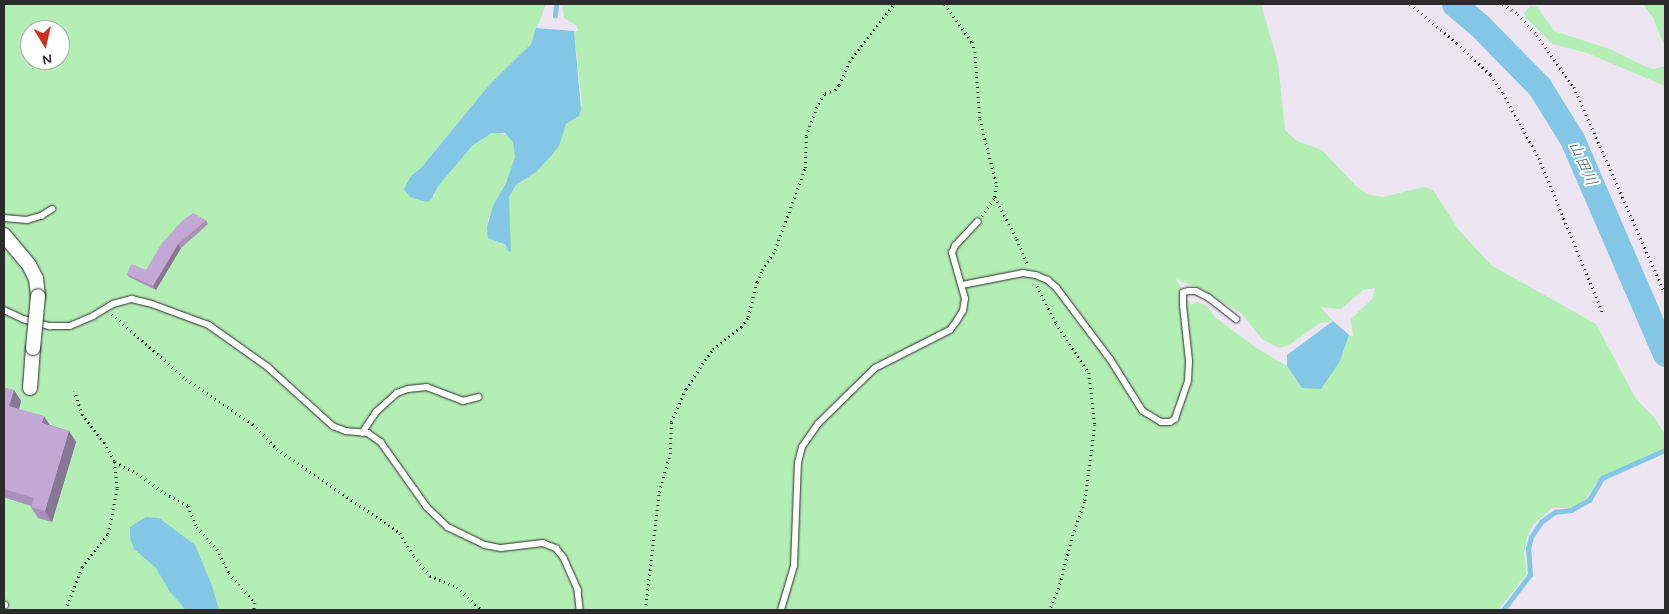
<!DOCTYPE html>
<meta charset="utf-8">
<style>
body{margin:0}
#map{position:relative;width:1669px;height:614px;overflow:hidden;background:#ede5f2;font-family:Mynerve,"Klee One",sans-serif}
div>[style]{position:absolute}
.green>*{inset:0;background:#b3efb4}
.water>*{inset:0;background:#84c6e5}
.stream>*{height:4.5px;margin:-2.25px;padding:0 2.25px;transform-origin:2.25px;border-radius:2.25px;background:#84c6e5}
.river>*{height:25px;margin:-12.5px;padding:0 12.5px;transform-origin:12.5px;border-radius:12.5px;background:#84c6e5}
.path>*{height:2.5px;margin-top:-1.25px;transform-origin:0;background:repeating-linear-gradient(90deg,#2b2b2b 0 1px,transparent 0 5px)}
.roads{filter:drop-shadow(0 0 1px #2b2b2b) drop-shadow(0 0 1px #2b2b2b)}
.service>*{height:5.5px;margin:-2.75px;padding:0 2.75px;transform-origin:2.75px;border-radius:2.75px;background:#fff}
.tertiary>*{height:14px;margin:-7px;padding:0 7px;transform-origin:7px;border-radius:7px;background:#fff}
.bridges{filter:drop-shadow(0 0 1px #2b2b2b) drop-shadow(0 0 1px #2b2b2b)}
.tertiary-bridge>*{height:14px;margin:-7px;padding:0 7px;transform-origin:7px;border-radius:7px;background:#fff}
.wall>*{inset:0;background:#a890b7}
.shaded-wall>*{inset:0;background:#887695}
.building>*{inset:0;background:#c3a8d5}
span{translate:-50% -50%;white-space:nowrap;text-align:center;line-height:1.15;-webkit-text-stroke:4px #fff;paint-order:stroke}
.water-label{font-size:16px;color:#4a616c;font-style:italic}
.frame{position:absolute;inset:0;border:5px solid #2b2b2b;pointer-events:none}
.north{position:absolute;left:20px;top:20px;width:50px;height:50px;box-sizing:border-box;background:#fff;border:1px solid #aaa;border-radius:50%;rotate:171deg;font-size:14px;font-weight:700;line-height:20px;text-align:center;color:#2b2b2b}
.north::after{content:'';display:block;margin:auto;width:18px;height:22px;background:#c8321e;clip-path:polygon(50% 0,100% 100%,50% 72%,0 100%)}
</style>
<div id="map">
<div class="green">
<i style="clip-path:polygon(evenodd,4px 4px,546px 4px,531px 44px,490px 84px,421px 168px,411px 176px,434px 197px,439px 185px,473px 145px,492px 133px,498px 132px,510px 136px,516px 150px,515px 157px,506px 183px,488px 219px,488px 238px,506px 245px,509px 197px,516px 185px,536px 172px,559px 146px,562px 131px,566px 124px,579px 116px,582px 103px,574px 31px,578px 31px,577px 26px,564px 18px,562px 4px,1261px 4px,1278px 63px,1285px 130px,1297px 141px,1322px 150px,1356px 186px,1367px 194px,1383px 197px,1424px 187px,1433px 190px,1458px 229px,1491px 265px,1596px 324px,1636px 399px,1653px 416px,1665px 434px,1665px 449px,1601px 477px,1586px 499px,1571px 508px,1552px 508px,1533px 525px,1527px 537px,1524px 553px,1527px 574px,1498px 610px,4px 610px,4px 4px,30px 30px,60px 30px,60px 60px,30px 60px,30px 30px,4px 4px,1176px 279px,1203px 290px,1241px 313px,1262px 339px,1279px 348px,1289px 345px,1320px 323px,1333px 321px,1320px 307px,1341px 309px,1363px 290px,1375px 288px,1373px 298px,1351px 319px,1353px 336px,1349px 335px,1340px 361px,1302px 387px,1287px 366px,1255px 347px,1215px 317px,1206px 305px,1196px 302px,1191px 305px,1176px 279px)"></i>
<i style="clip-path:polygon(1643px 4px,1665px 4px,1665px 47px,1653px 18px)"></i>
<i style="clip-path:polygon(1530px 6px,1537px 7px,1554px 31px,1610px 49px,1644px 66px,1654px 69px,1665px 66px,1665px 86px,1587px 53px,1553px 44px,1526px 18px,1524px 13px)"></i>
</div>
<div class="water">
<i style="clip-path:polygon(536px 28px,574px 31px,581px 109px,579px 116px,566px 124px,559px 146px,552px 155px,536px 172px,516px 185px,509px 197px,511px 252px,508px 251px,506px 245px,488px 238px,487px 227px,493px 206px,506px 183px,515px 157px,513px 142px,505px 133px,492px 133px,473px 145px,439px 185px,431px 200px,426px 202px,410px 197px,404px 189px,411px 176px,421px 168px,490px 84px,531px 44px)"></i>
<i style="clip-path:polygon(1333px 321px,1349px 335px,1340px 361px,1321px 389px,1302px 388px,1287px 366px,1287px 355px)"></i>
<i style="clip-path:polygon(146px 517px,159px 518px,195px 545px,212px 586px,219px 610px,186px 610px,170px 592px,156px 568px,134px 549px,130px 538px,130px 527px)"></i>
</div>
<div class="stream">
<i style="left:555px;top:16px;width:12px;rotate:-85deg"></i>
<i style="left:1503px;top:610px;width:44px;rotate:-52.4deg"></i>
<i style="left:1530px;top:575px;width:26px;rotate:-94deg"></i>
<i style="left:1528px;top:549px;width:12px;rotate:-76deg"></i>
<i style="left:1531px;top:537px;width:18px;rotate:-56deg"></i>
<i style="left:1541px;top:522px;width:17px;rotate:-36deg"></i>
<i style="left:1555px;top:512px;width:16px;rotate:-7deg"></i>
<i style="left:1571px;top:510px;width:21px;rotate:-29deg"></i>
<i style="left:1589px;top:500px;width:26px;rotate:-59deg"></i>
<i style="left:1602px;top:478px;width:69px;rotate:-24deg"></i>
</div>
<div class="river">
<i style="left:1454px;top:4px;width:34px;rotate:40deg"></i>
<i style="left:1480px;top:26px;width:84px;rotate:45.5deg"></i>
<i style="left:1539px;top:86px;width:62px;rotate:58.1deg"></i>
<i style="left:1572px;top:139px;width:234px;rotate:66.6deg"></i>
</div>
<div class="path">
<i style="left:945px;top:4px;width:47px;rotate:54.6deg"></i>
<i style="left:972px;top:42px;width:10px;rotate:73deg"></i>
<i style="left:975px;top:52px;width:67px;rotate:85.7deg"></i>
<i style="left:980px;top:119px;width:69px;rotate:75.8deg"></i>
<i style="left:997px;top:186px;width:13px;rotate:103deg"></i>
<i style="left:994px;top:199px;width:21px;rotate:125deg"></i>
<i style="left:1410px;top:4px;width:61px;rotate:39.7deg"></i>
<i style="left:1457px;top:43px;width:47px;rotate:43.3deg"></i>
<i style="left:1491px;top:75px;width:22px;rotate:56deg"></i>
<i style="left:1503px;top:93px;width:74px;rotate:61deg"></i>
<i style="left:1539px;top:158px;width:168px;rotate:67.6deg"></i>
<i style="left:1503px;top:4px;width:18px;rotate:34deg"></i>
<i style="left:1518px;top:14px;width:28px;rotate:48deg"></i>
<i style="left:1537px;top:35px;width:64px;rotate:54.6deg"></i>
<i style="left:1574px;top:87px;width:225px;rotate:66.2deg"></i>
<i style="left:995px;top:197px;width:47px;rotate:62.4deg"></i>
<i style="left:1017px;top:239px;width:28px;rotate:67deg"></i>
<i style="left:1037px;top:286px;width:42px;rotate:62.8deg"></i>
<i style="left:1056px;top:323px;width:60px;rotate:56.6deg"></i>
<i style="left:1089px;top:373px;width:52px;rotate:83.4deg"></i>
<i style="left:1095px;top:425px;width:78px;rotate:97.4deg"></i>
<i style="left:1085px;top:502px;width:35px;rotate:110deg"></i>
<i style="left:1073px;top:535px;width:55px;rotate:104.8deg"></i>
<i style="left:1059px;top:588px;width:24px;rotate:112deg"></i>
<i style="left:112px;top:314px;width:98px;rotate:41.3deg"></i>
<i style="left:186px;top:379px;width:81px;rotate:33.9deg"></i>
<i style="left:253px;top:424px;width:35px;rotate:46deg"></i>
<i style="left:277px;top:449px;width:149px;rotate:34.3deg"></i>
<i style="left:400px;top:533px;width:27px;rotate:59deg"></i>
<i style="left:414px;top:556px;width:26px;rotate:51deg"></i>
<i style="left:430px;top:576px;width:29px;rotate:22deg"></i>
<i style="left:457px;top:587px;width:34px;rotate:43deg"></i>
<i style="left:115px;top:462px;width:25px;rotate:27deg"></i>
<i style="left:137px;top:473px;width:34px;rotate:36deg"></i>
<i style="left:165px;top:493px;width:26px;rotate:29deg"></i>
<i style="left:188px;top:506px;width:23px;rotate:67deg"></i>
<i style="left:197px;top:527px;width:30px;rotate:48deg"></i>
<i style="left:217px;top:549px;width:27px;rotate:63deg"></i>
<i style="left:229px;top:573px;width:40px;rotate:49deg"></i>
<i style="left:255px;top:603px;width:7px;rotate:98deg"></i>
<i style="left:65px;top:610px;width:46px;rotate:-68.4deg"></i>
<i style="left:82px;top:567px;width:42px;rotate:-51.8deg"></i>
<i style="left:108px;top:534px;width:47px;rotate:-78.9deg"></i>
<i style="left:117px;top:488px;width:27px;rotate:-96deg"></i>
<i style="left:114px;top:461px;width:21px;rotate:-119deg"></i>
<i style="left:104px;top:443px;width:36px;rotate:-128deg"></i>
<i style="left:82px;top:415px;width:25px;rotate:-108deg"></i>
<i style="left:645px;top:610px;width:119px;rotate:-83.2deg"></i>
<i style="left:659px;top:492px;width:40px;rotate:-74deg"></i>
<i style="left:670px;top:454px;width:32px;rotate:-88deg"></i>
<i style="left:671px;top:422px;width:36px;rotate:-66deg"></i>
<i style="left:686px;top:389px;width:30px;rotate:-57deg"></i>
<i style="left:702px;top:364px;width:19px;rotate:-54deg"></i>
<i style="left:713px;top:349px;width:36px;rotate:-38deg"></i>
<i style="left:741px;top:327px;width:12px;rotate:-55deg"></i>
<i style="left:748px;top:317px;width:36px;rotate:-76deg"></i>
<i style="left:757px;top:282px;width:13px;rotate:-67deg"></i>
<i style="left:762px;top:270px;width:24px;rotate:-57deg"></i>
<i style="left:775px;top:250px;width:87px;rotate:-69.9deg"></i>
<i style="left:805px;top:168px;width:32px;rotate:-88deg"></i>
<i style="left:806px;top:136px;width:30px;rotate:-70deg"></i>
<i style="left:816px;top:108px;width:17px;rotate:-59deg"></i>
<i style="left:825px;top:93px;width:10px;rotate:-17deg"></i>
<i style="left:835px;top:90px;width:6px;rotate:-51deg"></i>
<i style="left:839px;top:85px;width:25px;rotate:-67deg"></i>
<i style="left:849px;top:62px;width:73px;rotate:-52.2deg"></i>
</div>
<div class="roads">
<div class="service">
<i style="left:4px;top:218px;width:23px;rotate:5deg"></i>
<i style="left:27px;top:220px;width:15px;rotate:-16deg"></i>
<i style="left:41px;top:216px;width:13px;rotate:-32deg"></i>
<i style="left:962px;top:285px;width:62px;rotate:-11.1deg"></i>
<i style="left:1023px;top:273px;width:13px;rotate:9deg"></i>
<i style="left:1036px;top:275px;width:13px;rotate:23deg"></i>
<i style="left:1048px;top:280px;width:12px;rotate:42deg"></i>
<i style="left:1057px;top:288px;width:90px;rotate:53.1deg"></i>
<i style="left:1111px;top:360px;width:60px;rotate:57.9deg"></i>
<i style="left:1143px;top:411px;width:21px;rotate:31deg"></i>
<i style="left:1161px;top:422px;width:9px"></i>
<i style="left:1170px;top:422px;width:6px;rotate:-31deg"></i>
<i style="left:1175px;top:419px;width:40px;rotate:-71.1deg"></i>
<i style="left:1188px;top:381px;width:20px;rotate:-87deg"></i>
<i style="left:1189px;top:361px;width:55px;rotate:-96.2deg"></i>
<i style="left:1183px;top:306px;width:13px;rotate:-90deg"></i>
<i style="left:1183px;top:293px;width:5px;rotate:-22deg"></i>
<i style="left:1188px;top:291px;width:8px"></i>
<i style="left:1196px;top:291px;width:13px;rotate:27deg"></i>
<i style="left:1208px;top:297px;width:36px;rotate:38deg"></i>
<i style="left:4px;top:310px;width:21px;rotate:25deg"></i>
<i style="left:23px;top:319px;width:28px;rotate:15deg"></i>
<i style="left:50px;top:326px;width:20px"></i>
<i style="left:70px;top:326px;width:25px;rotate:-23deg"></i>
<i style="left:93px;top:316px;width:23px;rotate:-31deg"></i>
<i style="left:113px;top:304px;width:20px;rotate:-15deg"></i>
<i style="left:132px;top:299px;width:21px;rotate:14deg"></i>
<i style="left:152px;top:304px;width:61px;rotate:20.2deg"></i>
<i style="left:209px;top:325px;width:72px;rotate:35.4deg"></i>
<i style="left:268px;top:367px;width:88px;rotate:42.2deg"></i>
<i style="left:333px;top:426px;width:14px;rotate:21deg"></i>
<i style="left:346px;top:431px;width:22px;rotate:5deg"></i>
<i style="left:368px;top:433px;width:16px;rotate:35deg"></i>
<i style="left:381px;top:442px;width:80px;rotate:54.7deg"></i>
<i style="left:427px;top:507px;width:29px;rotate:44deg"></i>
<i style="left:448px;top:527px;width:41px;rotate:25.9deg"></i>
<i style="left:485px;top:545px;width:16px;rotate:11deg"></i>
<i style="left:501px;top:548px;width:42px;rotate:-6.8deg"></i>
<i style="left:543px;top:543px;width:14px;rotate:21deg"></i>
<i style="left:556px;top:548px;width:13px;rotate:51deg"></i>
<i style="left:564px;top:558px;width:35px;rotate:66deg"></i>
<i style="left:578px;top:590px;width:20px;rotate:84deg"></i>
<i style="left:362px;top:433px;width:25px;rotate:-56deg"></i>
<i style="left:376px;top:412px;width:28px;rotate:-42deg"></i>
<i style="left:397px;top:393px;width:12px;rotate:-20deg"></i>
<i style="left:408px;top:389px;width:19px;rotate:-6deg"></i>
<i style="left:427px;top:387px;width:39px;rotate:21deg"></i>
<i style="left:463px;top:401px;width:16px;rotate:-14deg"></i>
<i style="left:4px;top:605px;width:1px"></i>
<i style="left:781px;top:610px;width:46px;rotate:-73.5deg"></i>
<i style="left:794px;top:566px;width:103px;rotate:-87.8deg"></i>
<i style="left:798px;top:463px;width:16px;rotate:-76deg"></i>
<i style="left:802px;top:447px;width:28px;rotate:-55deg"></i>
<i style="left:818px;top:424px;width:80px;rotate:-44.5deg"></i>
<i style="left:875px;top:368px;width:84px;rotate:-26.9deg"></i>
<i style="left:950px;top:330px;width:10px;rotate:-53deg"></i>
<i style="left:956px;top:322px;width:13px;rotate:-58deg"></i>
<i style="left:963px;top:311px;width:12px;rotate:-81deg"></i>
<i style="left:965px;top:299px;width:48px;rotate:-105.8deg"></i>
<i style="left:952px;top:253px;width:8px;rotate:-67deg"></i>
<i style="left:955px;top:246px;width:33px;rotate:-47deg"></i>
</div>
<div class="tertiary">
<i style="left:4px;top:235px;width:39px;rotate:50deg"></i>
<i style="left:29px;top:265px;width:16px;rotate:63deg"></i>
<i style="left:36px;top:279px;width:17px;rotate:83deg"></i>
<i style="left:30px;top:388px;width:40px;rotate:-85.7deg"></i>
</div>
</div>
<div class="bridges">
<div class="tertiary-bridge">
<i style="left:33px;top:348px;width:52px;rotate:-84.5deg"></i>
</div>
</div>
<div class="wall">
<i style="clip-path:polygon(206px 220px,208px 224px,181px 248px,156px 290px,129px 277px,127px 274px,146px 270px)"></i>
<i style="clip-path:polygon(4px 388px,14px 390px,21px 401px,19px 409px,50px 425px,69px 431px,76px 442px,52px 522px,38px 518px,31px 507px,31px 506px,6px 498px,4px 495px)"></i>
</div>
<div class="shaded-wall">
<i style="clip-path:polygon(178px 244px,181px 248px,156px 290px,153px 286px)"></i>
<i style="clip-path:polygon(14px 390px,21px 401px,17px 417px,9px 406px)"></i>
<i style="clip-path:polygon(44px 416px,51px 427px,42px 423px)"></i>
<i style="clip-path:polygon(69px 431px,76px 442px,52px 522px,45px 511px)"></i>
</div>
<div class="building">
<i style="clip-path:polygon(193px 213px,206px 220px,178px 244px,153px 286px,127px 274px,131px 264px,146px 270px,162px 243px,183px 220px)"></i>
<i style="clip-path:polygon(4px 388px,14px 390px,9px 406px,44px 416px,42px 423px,69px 431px,45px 511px,31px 507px,34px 498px,4px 489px)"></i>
</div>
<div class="water-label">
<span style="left:1582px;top:164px;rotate:66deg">山田川</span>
</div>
<div class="frame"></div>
<div class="north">N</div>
</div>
